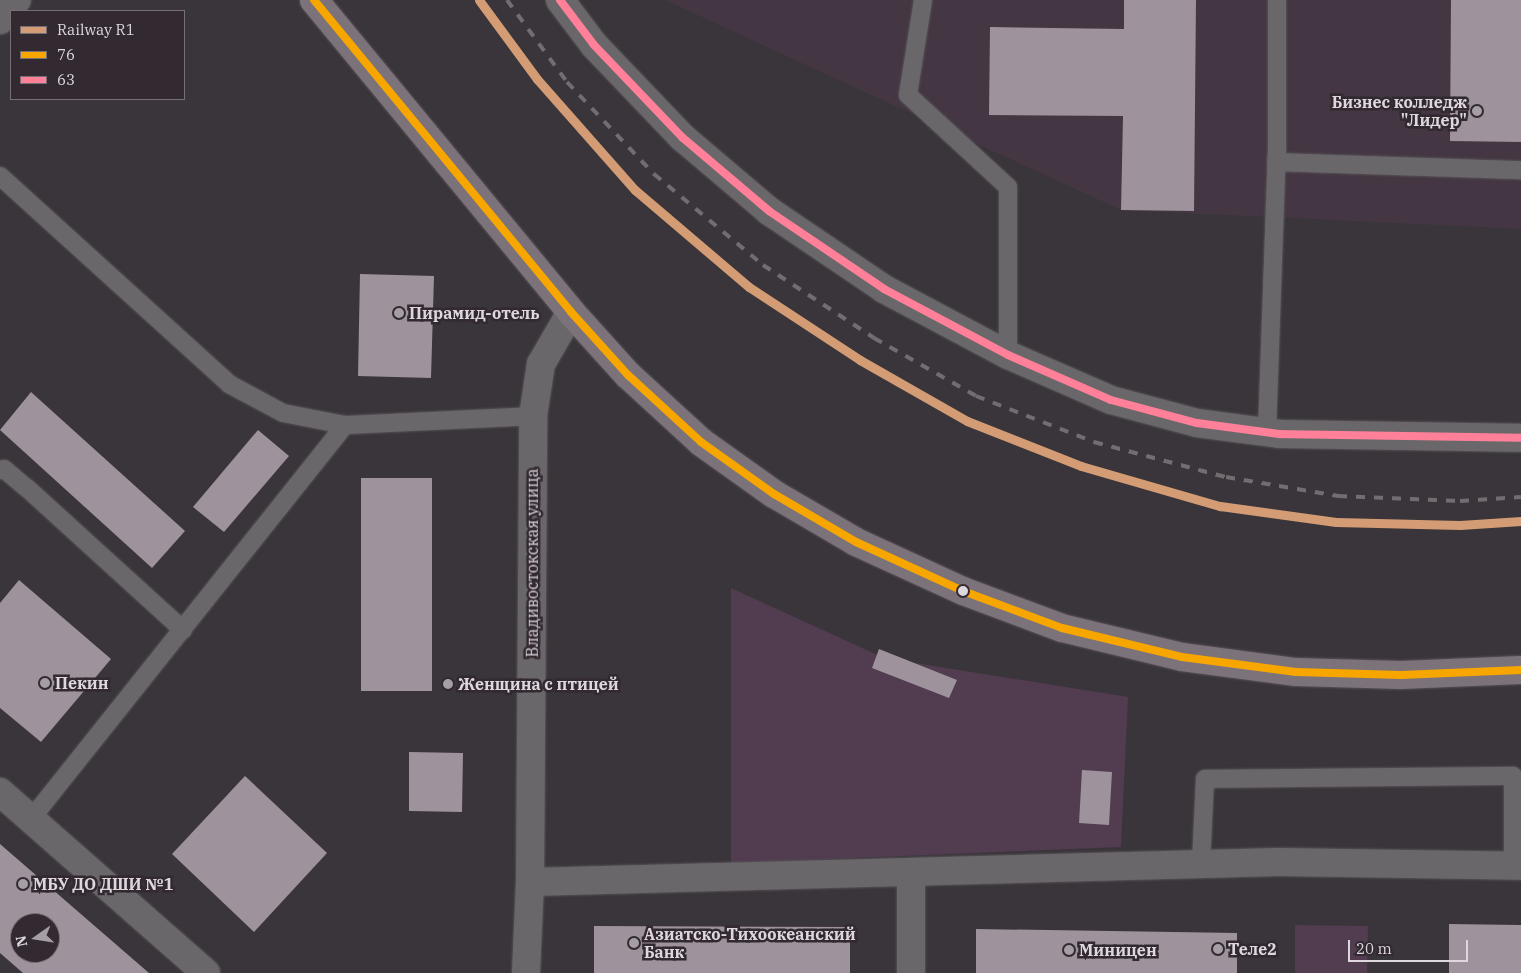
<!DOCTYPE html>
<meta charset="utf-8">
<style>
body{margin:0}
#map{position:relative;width:1521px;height:973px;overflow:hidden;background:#3a353a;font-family:"IBM Plex Serif",serif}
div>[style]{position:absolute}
.built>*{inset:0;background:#443743}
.green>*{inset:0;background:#513c50}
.building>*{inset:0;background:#9e939d}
.roads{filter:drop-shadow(0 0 1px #575257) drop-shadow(0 0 1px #575257)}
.lane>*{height:18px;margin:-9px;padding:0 9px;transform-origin:9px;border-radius:9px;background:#6a676a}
.street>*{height:28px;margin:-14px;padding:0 14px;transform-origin:14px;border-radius:14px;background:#6a676a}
.secondary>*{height:28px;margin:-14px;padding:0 14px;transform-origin:14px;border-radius:14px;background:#6a676a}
.primary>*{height:28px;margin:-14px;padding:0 14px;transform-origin:14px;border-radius:14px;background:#7b727a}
.rail>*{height:4px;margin-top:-2px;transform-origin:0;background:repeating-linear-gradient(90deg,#716d71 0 9px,transparent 0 18px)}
.bus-1>*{height:8px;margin:-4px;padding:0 4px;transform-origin:4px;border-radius:4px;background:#f7a600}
.bus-2>*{height:8px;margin:-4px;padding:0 4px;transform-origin:4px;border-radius:4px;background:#ff8098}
.rail-1>*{height:9px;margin:-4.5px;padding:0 4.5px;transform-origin:4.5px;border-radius:4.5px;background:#d39c74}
.dots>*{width:14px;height:14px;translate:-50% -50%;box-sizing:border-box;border:2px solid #322931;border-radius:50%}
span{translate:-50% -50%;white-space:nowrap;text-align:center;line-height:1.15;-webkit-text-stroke:5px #322931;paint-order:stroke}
.poi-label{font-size:16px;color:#ded8de;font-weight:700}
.right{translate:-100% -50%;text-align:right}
.left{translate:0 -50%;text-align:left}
.street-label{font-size:16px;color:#ded8de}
.legend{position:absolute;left:10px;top:10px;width:175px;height:90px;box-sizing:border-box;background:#322931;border:1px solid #776f76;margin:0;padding:6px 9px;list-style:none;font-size:15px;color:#ded8de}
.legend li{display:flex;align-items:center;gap:10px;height:25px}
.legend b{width:25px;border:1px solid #776f76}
.north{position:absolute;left:10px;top:913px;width:50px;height:50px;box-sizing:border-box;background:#322931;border:1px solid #776f76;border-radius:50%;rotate:257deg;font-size:14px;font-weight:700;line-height:20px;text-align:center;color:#ded8de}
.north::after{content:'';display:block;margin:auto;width:18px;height:22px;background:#a59fa5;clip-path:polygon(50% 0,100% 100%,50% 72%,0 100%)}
.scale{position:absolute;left:1348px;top:940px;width:120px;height:22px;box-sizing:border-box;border:2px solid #ded8de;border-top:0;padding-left:6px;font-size:15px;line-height:18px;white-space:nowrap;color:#ded8de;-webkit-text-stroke:4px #322931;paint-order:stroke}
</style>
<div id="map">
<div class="built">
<i style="clip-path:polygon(665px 0,1521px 0,1521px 229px,1121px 210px)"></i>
</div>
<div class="green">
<i style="clip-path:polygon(731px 588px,884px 658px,1128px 697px,1121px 847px,731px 863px)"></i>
<i style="clip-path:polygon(1295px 925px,1368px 926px,1367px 973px,1295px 973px)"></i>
</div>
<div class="building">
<i style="clip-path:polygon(1124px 0,1196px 0,1194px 211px,1121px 210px,1123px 116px,989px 115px,990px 27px,1124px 29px)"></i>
<i style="clip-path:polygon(1451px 0,1521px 0,1521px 142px,1450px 141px)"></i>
<i style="clip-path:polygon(360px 274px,434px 276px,431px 378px,358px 376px)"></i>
<i style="clip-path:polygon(31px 392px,185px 531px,152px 568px,0 430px)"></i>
<i style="clip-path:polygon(258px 430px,289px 456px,224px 532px,193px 507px)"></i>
<i style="clip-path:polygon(361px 478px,432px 478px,432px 691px,361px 691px)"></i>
<i style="clip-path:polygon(19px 580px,111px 659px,41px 742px,0 708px,0 603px)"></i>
<i style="clip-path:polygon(879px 649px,957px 680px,949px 698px,872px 668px)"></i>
<i style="clip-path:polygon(409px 752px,463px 753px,462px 812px,409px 811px)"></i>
<i style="clip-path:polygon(1082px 770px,1112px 772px,1109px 825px,1079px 823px)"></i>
<i style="clip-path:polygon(245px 776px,327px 853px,254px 932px,172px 854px)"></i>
<i style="clip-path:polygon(evenodd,0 844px,149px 973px,23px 973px,0 953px,0 844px,20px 923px,50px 923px,50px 953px,20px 953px,20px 923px)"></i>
<i style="clip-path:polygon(1449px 924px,1521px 925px,1521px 973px,1449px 973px)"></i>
<i style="clip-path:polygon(594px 926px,850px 927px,850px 973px,594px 973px)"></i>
<i style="clip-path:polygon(976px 929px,1237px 933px,1237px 973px,976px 973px)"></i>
</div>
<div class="roads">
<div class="lane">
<i style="left:923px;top:0;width:96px;rotate:99deg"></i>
<i style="left:908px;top:95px;width:136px;rotate:42.6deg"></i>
<i style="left:1008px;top:187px;width:168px;rotate:90deg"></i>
<i style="left:1276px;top:162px;width:245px;rotate:1.9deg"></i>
<i style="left:0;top:176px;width:309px;rotate:42.2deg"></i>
<i style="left:229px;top:384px;width:61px;rotate:28.2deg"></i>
<i style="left:283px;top:413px;width:63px;rotate:11deg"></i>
<i style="left:1267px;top:433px;width:282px;rotate:-88deg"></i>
<i style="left:1277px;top:151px;width:151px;rotate:-90deg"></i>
<i style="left:0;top:470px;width:4px;rotate:-14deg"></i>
<i style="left:4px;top:469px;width:30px;rotate:40deg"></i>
<i style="left:27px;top:488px;width:211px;rotate:42.3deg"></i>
<i style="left:31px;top:819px;width:504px;rotate:-51.45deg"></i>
<i style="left:345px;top:425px;width:188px;rotate:-2.7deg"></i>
<i style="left:1201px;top:864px;width:85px;rotate:-87.3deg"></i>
<i style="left:1205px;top:779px;width:308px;rotate:-0.6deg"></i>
<i style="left:1513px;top:776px;width:90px;rotate:90deg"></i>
</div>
<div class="street">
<i style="left:0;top:20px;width:26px;rotate:-50deg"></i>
<i style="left:0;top:792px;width:274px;rotate:41.3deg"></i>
<i style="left:911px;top:973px;width:101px;rotate:-90deg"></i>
</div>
<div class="secondary">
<i style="left:560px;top:0;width:56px;rotate:52.9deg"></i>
<i style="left:594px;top:45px;width:129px;rotate:46.3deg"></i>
<i style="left:683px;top:138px;width:113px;rotate:40.3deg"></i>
<i style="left:769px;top:211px;width:139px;rotate:34.1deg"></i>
<i style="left:884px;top:289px;width:140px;rotate:28deg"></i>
<i style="left:1008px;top:355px;width:112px;rotate:23.6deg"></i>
<i style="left:1111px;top:400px;width:89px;rotate:15deg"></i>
<i style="left:1197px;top:423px;width:83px;rotate:7.6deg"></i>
<i style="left:1279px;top:434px;width:242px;rotate:0.9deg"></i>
<i style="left:530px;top:882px;width:749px;rotate:-1.53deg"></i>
<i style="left:1279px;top:862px;width:242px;rotate:0.9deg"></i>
<i style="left:526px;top:973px;width:91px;rotate:-87.5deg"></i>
<i style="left:530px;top:882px;width:466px;rotate:-89.6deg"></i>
<i style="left:533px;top:416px;width:53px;rotate:-81.3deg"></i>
<i style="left:541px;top:364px;width:60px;rotate:-60deg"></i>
</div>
<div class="primary">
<i style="left:314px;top:0;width:404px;rotate:50.5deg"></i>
<i style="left:571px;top:312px;width:85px;rotate:47.9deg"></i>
<i style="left:628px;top:375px;width:99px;rotate:42.5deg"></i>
<i style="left:701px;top:442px;width:90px;rotate:35.5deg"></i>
<i style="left:774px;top:494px;width:95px;rotate:30.3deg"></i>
<i style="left:856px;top:542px;width:118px;rotate:24.6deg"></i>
<i style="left:963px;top:591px;width:106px;rotate:20.5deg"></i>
<i style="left:1062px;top:628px;width:123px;rotate:13.6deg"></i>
<i style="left:1182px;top:657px;width:115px;rotate:7.5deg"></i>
<i style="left:1296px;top:672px;width:105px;rotate:1.6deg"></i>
<i style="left:1401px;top:675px;width:120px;rotate:-2.4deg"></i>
</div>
</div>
<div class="rail">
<i style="left:507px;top:0;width:102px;rotate:53.8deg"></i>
<i style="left:567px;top:82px;width:127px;rotate:46.6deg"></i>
<i style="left:654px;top:174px;width:142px;rotate:39.9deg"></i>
<i style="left:763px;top:265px;width:133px;rotate:33.3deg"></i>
<i style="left:874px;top:338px;width:117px;rotate:29.6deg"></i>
<i style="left:976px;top:396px;width:127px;rotate:21.3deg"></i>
<i style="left:1094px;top:442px;width:137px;rotate:14.9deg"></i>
<i style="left:1226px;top:477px;width:114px;rotate:9.6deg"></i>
<i style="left:1338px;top:496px;width:122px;rotate:2.3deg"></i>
<i style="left:1460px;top:501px;width:61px;rotate:-3.8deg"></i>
</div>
<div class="bus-1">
<i style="left:314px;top:0;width:404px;rotate:50.5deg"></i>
<i style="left:571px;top:312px;width:85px;rotate:47.9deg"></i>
<i style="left:628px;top:375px;width:99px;rotate:42.5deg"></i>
<i style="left:701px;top:442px;width:90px;rotate:35.5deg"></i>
<i style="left:774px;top:494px;width:95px;rotate:30.3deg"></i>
<i style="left:856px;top:542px;width:118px;rotate:24.6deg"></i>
<i style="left:963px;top:591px;width:106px;rotate:20.5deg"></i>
<i style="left:1062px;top:628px;width:123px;rotate:13.6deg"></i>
<i style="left:1182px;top:657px;width:115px;rotate:7.5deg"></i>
<i style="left:1296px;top:672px;width:105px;rotate:1.6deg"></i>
<i style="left:1401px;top:675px;width:120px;rotate:-2.4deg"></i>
</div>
<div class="bus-2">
<i style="left:560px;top:0;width:56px;rotate:52.9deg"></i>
<i style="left:594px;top:45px;width:129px;rotate:46.3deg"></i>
<i style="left:683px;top:138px;width:113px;rotate:40.3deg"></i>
<i style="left:769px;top:211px;width:139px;rotate:34.1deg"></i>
<i style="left:884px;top:289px;width:140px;rotate:28deg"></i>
<i style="left:1008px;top:355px;width:112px;rotate:23.6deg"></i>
<i style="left:1111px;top:400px;width:89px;rotate:15deg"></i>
<i style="left:1197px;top:423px;width:83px;rotate:7.6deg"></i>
<i style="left:1279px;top:434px;width:242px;rotate:0.9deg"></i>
</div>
<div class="rail-1">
<i style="left:479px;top:0;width:98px;rotate:53.7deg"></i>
<i style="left:537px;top:79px;width:148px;rotate:48.6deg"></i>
<i style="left:635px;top:190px;width:150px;rotate:40.4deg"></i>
<i style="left:749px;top:287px;width:133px;rotate:33.3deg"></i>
<i style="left:860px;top:360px;width:123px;rotate:29.7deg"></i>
<i style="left:967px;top:421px;width:123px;rotate:21.5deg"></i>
<i style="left:1081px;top:466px;width:145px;rotate:16.1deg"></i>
<i style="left:1220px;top:506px;width:117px;rotate:7.9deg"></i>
<i style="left:1336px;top:522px;width:124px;rotate:1.4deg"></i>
<i style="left:1460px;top:525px;width:61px;rotate:-3.8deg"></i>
</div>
<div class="dots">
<i style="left:1477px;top:111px;background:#a59fa5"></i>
<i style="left:399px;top:313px;background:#a59fa5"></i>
<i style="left:963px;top:591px;background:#ded8de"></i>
<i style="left:45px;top:683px;background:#a59fa5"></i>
<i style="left:448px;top:684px;background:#a59fa5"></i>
<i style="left:23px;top:884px;background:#a59fa5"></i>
<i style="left:634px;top:943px;background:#a59fa5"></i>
<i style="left:1218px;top:949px;background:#a59fa5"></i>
<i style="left:1069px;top:950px;background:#a59fa5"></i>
</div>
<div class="poi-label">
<span class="right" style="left:1467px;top:111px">Бизнес колледж<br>"Лидер"</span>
<span class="left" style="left:409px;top:313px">Пирамид-отель</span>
<span class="left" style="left:55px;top:683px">Пекин</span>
<span class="left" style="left:458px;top:684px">Женщина с птицей</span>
<span class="left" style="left:33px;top:884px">МБУ ДО ДШИ №1</span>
<span class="left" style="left:644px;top:943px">Азиатско-Тихоокеанский<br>Банк</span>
<span class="left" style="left:1228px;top:949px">Теле2</span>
<span class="left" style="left:1079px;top:950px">Миницен</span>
</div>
<div class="street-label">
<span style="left:532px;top:563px;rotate:-90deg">Владивостокская улица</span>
</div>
<ul class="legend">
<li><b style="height:6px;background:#d39c74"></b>Railway R1</li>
<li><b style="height:6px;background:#f7a600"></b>76</li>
<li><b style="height:6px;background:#ff8098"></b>63</li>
</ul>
<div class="north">N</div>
<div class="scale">20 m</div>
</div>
